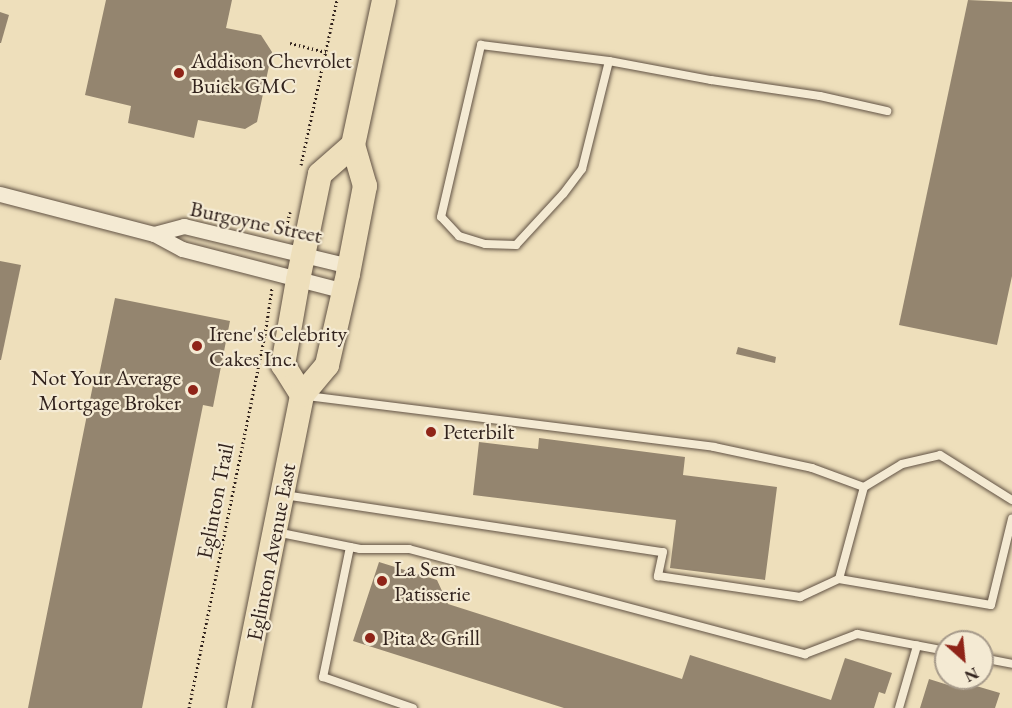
<!DOCTYPE html>
<style>
body{margin:0}
#map{position:relative;width:1012px;height:708px;overflow:hidden;background:#eedfbb;font-family:"EB Garamond",serif}
div>[style]{position:absolute}
.building>*{inset:0;background:#94856f}
.path>*{height:3px;margin-top:-1.5px;transform-origin:0;background:repeating-linear-gradient(90deg,#32231d 0 1.5px,transparent 0 4.5px)}
.roads{filter:drop-shadow(0 0 2px #615244) drop-shadow(0 0 2px #615244)}
.lane>*{height:8px;margin:-4px;padding:0 4px;transform-origin:4px;border-radius:4px;background:#f4ead3}
.street>*{height:15px;margin:-7.5px;padding:0 7.5px;transform-origin:7.5px;border-radius:7.5px;background:#f4ead3}
.primary>*{height:24px;margin:-12px;padding:0 12px;transform-origin:12px;border-radius:12px;background:#eedfbb}
.dots>*{width:16px;height:16px;translate:-50% -50%;box-sizing:border-box;border:3px solid #f4ead3;border-radius:50%}
span{translate:-50% -50%;white-space:nowrap;text-align:center;line-height:1.15;-webkit-text-stroke:4.5px #f4ead3;paint-order:stroke}
.poi-label{font-size:22px;color:#32231d}
.left{translate:0 -50%;text-align:left}
.right{translate:-100% -50%;text-align:right}
.street-label{font-size:22px;color:#32231d}
.north{position:absolute;left:934px;top:630px;width:60px;height:60px;box-sizing:border-box;background:#f4ead3;border:2px solid #a69a8a;border-radius:50%;rotate:153deg;font-size:16px;font-weight:700;line-height:24px;text-align:center;color:#32231d}
.north::after{content:'';display:block;margin:auto;width:21px;height:27px;background:#8f2418;clip-path:polygon(50% 0,100% 100%,50% 72%,0 100%)}
</style>
<div id="map">
<div class="building">
<i style="clip-path:polygon(106px 0,232px 0,226px 28px,261px 35px,272px 52px,257px 122px,245px 129px,198px 120px,194px 138px,128px 123px,131px 106px,85px 95px)"></i>
<i style="clip-path:polygon(968px 0,1012px 2px,1012px 276px,997px 345px,899px 325px)"></i>
<i style="clip-path:polygon(0 12px,9px 15px,1px 43px,0 43px)"></i>
<i style="clip-path:polygon(0 261px,21px 265px,1px 360px,0 360px)"></i>
<i style="clip-path:polygon(115px 298px,230px 321px,213px 407px,203px 405px,142px 708px,28px 708px,94px 380px,98px 380px)"></i>
<i style="clip-path:polygon(738px 347px,776px 357px,775px 363px,736px 354px)"></i>
<i style="clip-path:polygon(539px 438px,685px 457px,683px 475px,777px 487px,765px 580px,670px 568px,676px 520px,473px 495px,479px 442px,538px 449px)"></i>
<i style="clip-path:polygon(379px 562px,437px 580px,448px 604px,682px 679px,690px 655px,831px 700px,845px 658px,892px 673px,885px 694px,879px 692px,874px 708px,564px 708px,353px 641px)"></i>
<i style="clip-path:polygon(929px 679px,964px 690px,966px 683px,1000px 693px,995px 708px,920px 708px)"></i>
</div>
<div class="path">
<i style="left:290px;top:43px;width:37px;rotate:14deg"></i>
<i style="left:301px;top:165px;width:169px;rotate:-77.7deg"></i>
<i style="left:284px;top:235px;width:24px;rotate:-75deg"></i>
<i style="left:189px;top:708px;width:381px;rotate:-78.5deg"></i>
<i style="left:265px;top:335px;width:48px;rotate:-81.5deg"></i>
</div>
<div class="roads">
<div class="lane">
<i style="left:609px;top:61px;width:111px;rotate:104deg"></i>
<i style="left:582px;top:169px;width:31px;rotate:127deg"></i>
<i style="left:563px;top:194px;width:69px;rotate:132.7deg"></i>
<i style="left:516px;top:245px;width:31px;rotate:-178deg"></i>
<i style="left:485px;top:244px;width:27px;rotate:-163deg"></i>
<i style="left:459px;top:236px;width:26px;rotate:-133deg"></i>
<i style="left:441px;top:217px;width:177px;rotate:-76.9deg"></i>
<i style="left:481px;top:45px;width:129px;rotate:7.1deg"></i>
<i style="left:609px;top:61px;width:104px;rotate:10.6deg"></i>
<i style="left:711px;top:80px;width:110px;rotate:8.4deg"></i>
<i style="left:820px;top:96px;width:69px;rotate:12.6deg"></i>
<i style="left:307px;top:396px;width:410px;rotate:7.1deg"></i>
<i style="left:714px;top:447px;width:100px;rotate:12.1deg"></i>
<i style="left:812px;top:468px;width:55px;rotate:20.1deg"></i>
<i style="left:284px;top:495px;width:383px;rotate:8.6deg"></i>
<i style="left:663px;top:552px;width:25px;rotate:102deg"></i>
<i style="left:658px;top:576px;width:144px;rotate:8.4deg"></i>
<i style="left:800px;top:597px;width:43px;rotate:-24.8deg"></i>
<i style="left:839px;top:579px;width:154px;rotate:9.7deg"></i>
<i style="left:991px;top:605px;width:89px;rotate:-76.3deg"></i>
<i style="left:276px;top:532px;width:86px;rotate:11.4deg"></i>
<i style="left:360px;top:549px;width:49px"></i>
<i style="left:409px;top:549px;width:410px;rotate:14.9deg"></i>
<i style="left:805px;top:654px;width:56px;rotate:-21deg"></i>
<i style="left:857px;top:634px;width:91px;rotate:10.8deg"></i>
<i style="left:350px;top:547px;width:133px;rotate:101.7deg"></i>
<i style="left:323px;top:677px;width:95px;rotate:19deg"></i>
<i style="left:839px;top:579px;width:95px;rotate:-74.8deg"></i>
<i style="left:864px;top:487px;width:44px;rotate:-31.2deg"></i>
<i style="left:902px;top:464px;width:39px;rotate:-13deg"></i>
<i style="left:940px;top:455px;width:85px;rotate:32deg"></i>
<i style="left:982px;top:658px;width:31px;rotate:11deg"></i>
<i style="left:899px;top:708px;width:65px;rotate:-73.8deg"></i>
</div>
<div class="street">
<i style="left:0;top:194px;width:159px;rotate:14.6deg"></i>
<i style="left:154px;top:234px;width:32px;rotate:28deg"></i>
<i style="left:182px;top:249px;width:167px;rotate:14.5deg"></i>
<i style="left:154px;top:234px;width:31px;rotate:-15deg"></i>
<i style="left:184px;top:226px;width:170px;rotate:13.6deg"></i>
</div>
<div class="primary">
<i style="left:302px;top:395px;width:36px;rotate:-122deg"></i>
<i style="left:283px;top:365px;width:86px;rotate:-80deg"></i>
<i style="left:298px;top:280px;width:108px;rotate:-78.3deg"></i>
<i style="left:320px;top:174px;width:44px;rotate:-41.3deg"></i>
<i style="left:239px;top:708px;width:319px;rotate:-78.6deg"></i>
<i style="left:302px;top:395px;width:39px;rotate:-50deg"></i>
<i style="left:327px;top:365px;width:93px;rotate:-77deg"></i>
<i style="left:348px;top:274px;width:90px;rotate:-79.1deg"></i>
<i style="left:365px;top:186px;width:43px;rotate:-106.3deg"></i>
<i style="left:353px;top:145px;width:148px;rotate:-77.9deg"></i>
</div>
</div>
<div class="dots">
<i style="left:179px;top:73px;background:#8f2418"></i>
<i style="left:197px;top:346px;background:#8f2418"></i>
<i style="left:193px;top:390px;background:#8f2418"></i>
<i style="left:431px;top:432px;background:#8f2418"></i>
<i style="left:382px;top:581px;background:#8f2418"></i>
<i style="left:370px;top:638px;background:#8f2418"></i>
</div>
<div class="poi-label">
<span class="left" style="left:191px;top:73px">Addison Chevrolet<br>Buick GMC</span>
<span class="left" style="left:209px;top:346px">Irene's Celebrity<br>Cakes Inc.</span>
<span class="right" style="left:181px;top:390px">Not Your Average<br>Mortgage Broker</span>
<span class="left" style="left:443px;top:432px">Peterbilt</span>
<span class="left" style="left:394px;top:581px">La Sem<br>Patisserie</span>
<span class="left" style="left:382px;top:638px">Pita &amp; Grill</span>
</div>
<div class="street-label">
<span style="left:256px;top:222px;rotate:12deg">Burgoyne Street</span>
<span style="left:215px;top:501px;rotate:-79deg">Eglinton Trail</span>
<span style="left:271px;top:552px;rotate:-79deg">Eglinton Avenue East</span>
</div>
<div class="north">N</div>
</div>
